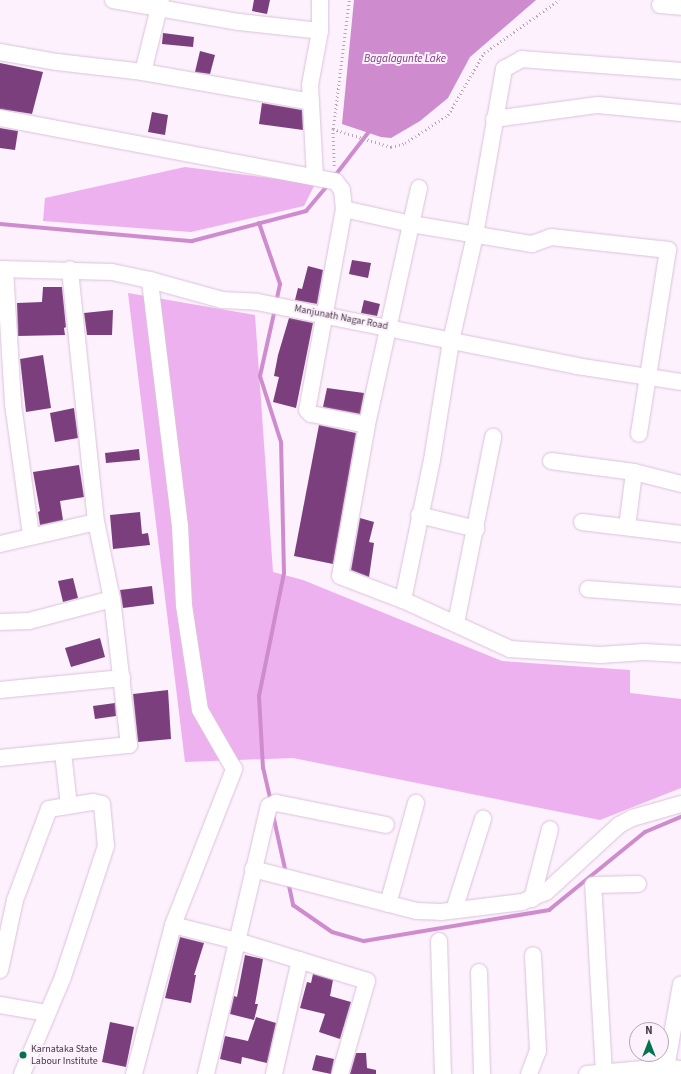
<!DOCTYPE html>
<style>
body{margin:0}
#map{position:relative;width:681px;height:1074px;overflow:hidden;background:#fcf1fc;font-family:"Source Sans 3",sans-serif}
div>[style]{position:absolute}
.green>*{inset:0;background:#eeb1ef}
.water>*{inset:0;background:#ce8ccf}
.stream>*{height:4px;margin:-2px;padding:0 2px;transform-origin:2px;border-radius:2px;background:#ce8ccf}
.building>*{inset:0;background:#7b3f7e}
.path>*{height:2.5px;margin-top:-1.25px;transform-origin:0;background:repeating-linear-gradient(90deg,#b3a8b3 0 1px,transparent 0 4px)}
.roads{filter:drop-shadow(0 0 1px #dcc1dc) drop-shadow(0 0 1px #dcc1dc)}
.minor>*{height:16px;margin:-8px;padding:0 8px;transform-origin:8px;border-radius:8px;background:#fff}
.dots>*{width:11px;height:11px;translate:-50% -50%;box-sizing:border-box;border:2px solid #fcf1fc;border-radius:50%}
span{translate:-50% -50%;white-space:nowrap;text-align:center;line-height:1.15;-webkit-text-stroke:4px #fcf1fc;paint-order:stroke}
.street-label{font-size:10px;color:#433843}
.poi-label{font-size:10px;color:#433843}
.left{translate:0 -50%;text-align:left}
.water-label{font-size:11px;color:#7e3182;font-style:italic}
.north{position:absolute;left:629px;top:1022px;width:40px;height:40px;box-sizing:border-box;background:#fcf1fc;border:1px solid #b2a7b2;border-radius:50%;rotate:0deg;font-size:11px;font-weight:700;line-height:16px;text-align:center;color:#433843}
.north::after{content:'';display:block;margin:auto;width:14px;height:18px;background:#04744e;clip-path:polygon(50% 0,100% 100%,50% 72%,0 100%)}
</style>
<div id="map">
<div class="green">
<i style="clip-path:polygon(185px 167px,315px 184px,304px 206px,191px 232px,43px 221px,45px 198px)"></i>
<i style="clip-path:polygon(128px 293px,255px 315px,273px 572px,303px 580px,502px 661px,630px 670px,630px 693px,681px 699px,681px 788px,600px 820px,293px 758px,185px 762px)"></i>
</div>
<div class="water">
<i style="clip-path:polygon(354px 0,536px 0,470px 57px,448px 98px,420px 121px,391px 138px,381px 137px,342px 124px)"></i>
</div>
<div class="stream">
<i style="left:334px;top:177px;width:61px;rotate:-52.4deg"></i>
<i style="left:259px;top:223px;width:65px;rotate:71deg"></i>
<i style="left:280px;top:284px;width:19px;rotate:102deg"></i>
<i style="left:0;top:224px;width:193px;rotate:5.1deg"></i>
<i style="left:192px;top:241px;width:118px;rotate:-14.7deg"></i>
<i style="left:306px;top:211px;width:35px;rotate:-50deg"></i>
<i style="left:271px;top:802px;width:35px;rotate:-103deg"></i>
<i style="left:263px;top:768px;width:72px;rotate:-93.2deg"></i>
<i style="left:259px;top:696px;width:126px;rotate:-78.5deg"></i>
<i style="left:284px;top:573px;width:131px;rotate:-91.3deg"></i>
<i style="left:281px;top:442px;width:69px;rotate:-107.7deg"></i>
<i style="left:260px;top:376px;width:69px;rotate:-77.4deg"></i>
<i style="left:273px;top:815px;width:59px;rotate:77.4deg"></i>
<i style="left:288px;top:881px;width:25px;rotate:78deg"></i>
<i style="left:293px;top:905px;width:47px;rotate:34.7deg"></i>
<i style="left:332px;top:932px;width:33px;rotate:16deg"></i>
<i style="left:364px;top:941px;width:188px;rotate:-9.5deg"></i>
<i style="left:549px;top:910px;width:124px;rotate:-39.1deg"></i>
<i style="left:645px;top:832px;width:39px;rotate:-23deg"></i>
</div>
<div class="building">
<i style="clip-path:polygon(254px 0,270px 0,267px 14px,252px 11px)"></i>
<i style="clip-path:polygon(163px 33px,194px 37px,193px 47px,162px 44px)"></i>
<i style="clip-path:polygon(200px 51px,215px 55px,210px 74px,195px 72px)"></i>
<i style="clip-path:polygon(0 63px,43px 72px,32px 114px,0 109px)"></i>
<i style="clip-path:polygon(262px 103px,302px 110px,303px 130px,259px 124px)"></i>
<i style="clip-path:polygon(152px 112px,168px 115px,165px 135px,148px 132px)"></i>
<i style="clip-path:polygon(0 128px,18px 131px,15px 150px,0 148px)"></i>
<i style="clip-path:polygon(352px 260px,371px 263px,368px 278px,349px 274px)"></i>
<i style="clip-path:polygon(308px 266px,323px 270px,317px 304px,295px 300px,298px 288px,302px 289px)"></i>
<i style="clip-path:polygon(43px 287px,62px 287px,66px 327px,64px 328px,65px 335px,18px 336px,17px 303px,42px 302px)"></i>
<i style="clip-path:polygon(364px 300px,380px 304px,377px 316px,361px 313px)"></i>
<i style="clip-path:polygon(113px 310px,112px 335px,87px 335px,84px 313px)"></i>
<i style="clip-path:polygon(289px 318px,313px 323px,296px 408px,273px 402px,279px 377px,274px 376px,278px 355px)"></i>
<i style="clip-path:polygon(43px 355px,51px 408px,26px 412px,20px 359px)"></i>
<i style="clip-path:polygon(327px 388px,364px 393px,360px 414px,323px 407px)"></i>
<i style="clip-path:polygon(74px 408px,78px 438px,55px 442px,50px 413px)"></i>
<i style="clip-path:polygon(319px 425px,356px 433px,333px 564px,294px 556px)"></i>
<i style="clip-path:polygon(139px 449px,140px 460px,106px 463px,105px 453px)"></i>
<i style="clip-path:polygon(79px 465px,84px 497px,60px 501px,63px 520px,40px 525px,38px 512px,40px 511px,33px 472px)"></i>
<i style="clip-path:polygon(140px 512px,142px 534px,148px 533px,150px 545px,113px 549px,110px 515px)"></i>
<i style="clip-path:polygon(360px 518px,374px 522px,369px 542px,374px 543px,369px 577px,351px 570px)"></i>
<i style="clip-path:polygon(73px 578px,78px 598px,63px 602px,58px 581px)"></i>
<i style="clip-path:polygon(152px 586px,154px 604px,123px 608px,120px 590px)"></i>
<i style="clip-path:polygon(100px 638px,105px 657px,71px 667px,65px 648px)"></i>
<i style="clip-path:polygon(168px 690px,171px 739px,138px 742px,133px 694px)"></i>
<i style="clip-path:polygon(115px 703px,116px 716px,95px 719px,93px 706px)"></i>
<i style="clip-path:polygon(180px 937px,204px 943px,194px 975px,196px 975px,191px 1003px,165px 998px)"></i>
<i style="clip-path:polygon(245px 955px,263px 959px,255px 1004px,258px 1004px,254px 1020px,230px 1014px,234px 996px,237px 997px)"></i>
<i style="clip-path:polygon(313px 974px,333px 980px,330px 996px,351px 1002px,340px 1039px,319px 1032px,325px 1014px,300px 1008px,307px 982px,311px 983px)"></i>
<i style="clip-path:polygon(256px 1017px,276px 1023px,267px 1063px,242px 1057px,241px 1064px,220px 1059px,225px 1036px,248px 1041px)"></i>
<i style="clip-path:polygon(110px 1022px,134px 1027px,126px 1067px,102px 1062px)"></i>
<i style="clip-path:polygon(356px 1053px,366px 1053px,367px 1068px,376px 1070px,376px 1074px,350px 1074px)"></i>
<i style="clip-path:polygon(316px 1055px,334px 1059px,331px 1074px,312px 1070px)"></i>
</div>
<div class="path">
<i style="left:333px;top:129px;width:61px;rotate:17.2deg"></i>
<i style="left:391px;top:147px;width:15px;rotate:-16deg"></i>
<i style="left:405px;top:143px;width:51px;rotate:-33.1deg"></i>
<i style="left:448px;top:115px;width:72px;rotate:-59.9deg"></i>
<i style="left:484px;top:53px;width:92px;rotate:-35.2deg"></i>
<i style="left:334px;top:166px;width:37px;rotate:-92deg"></i>
<i style="left:333px;top:129px;width:130px;rotate:-82.9deg"></i>
</div>
<div class="roads">
<div class="minor">
<i style="left:113px;top:0;width:128px;rotate:9.9deg"></i>
<i style="left:239px;top:22px;width:81px;rotate:6.3deg"></i>
<i style="left:660px;top:5px;width:21px;rotate:5deg"></i>
<i style="left:0;top:52px;width:58px;rotate:10deg"></i>
<i style="left:57px;top:62px;width:87px;rotate:6.6deg"></i>
<i style="left:143px;top:72px;width:171px;rotate:10.1deg"></i>
<i style="left:143px;top:72px;width:74px;rotate:-76deg"></i>
<i style="left:0;top:118px;width:341px;rotate:10.7deg"></i>
<i style="left:335px;top:181px;width:11px;rotate:52deg"></i>
<i style="left:342px;top:190px;width:19px;rotate:84deg"></i>
<i style="left:344px;top:209px;width:204px;rotate:100.4deg"></i>
<i style="left:307px;top:410px;width:6px;rotate:45deg"></i>
<i style="left:311px;top:414px;width:57px;rotate:11.1deg"></i>
<i style="left:494px;top:119px;width:105px;rotate:-7.7deg"></i>
<i style="left:598px;top:105px;width:83px;rotate:5.5deg"></i>
<i style="left:315px;top:177px;width:92px;rotate:-93.1deg"></i>
<i style="left:310px;top:85px;width:55px;rotate:-79.5deg"></i>
<i style="left:320px;top:31px;width:31px;rotate:-90deg"></i>
<i style="left:419px;top:188px;width:243px;rotate:102.4deg"></i>
<i style="left:367px;top:425px;width:153px;rotate:100.1deg"></i>
<i style="left:340px;top:576px;width:67px;rotate:20.9deg"></i>
<i style="left:403px;top:600px;width:118px;rotate:24.6deg"></i>
<i style="left:510px;top:649px;width:90px;rotate:3.8deg"></i>
<i style="left:600px;top:655px;width:44px;rotate:-3.9deg"></i>
<i style="left:644px;top:652px;width:37px;rotate:3deg"></i>
<i style="left:344px;top:209px;width:69px;rotate:12.6deg"></i>
<i style="left:411px;top:224px;width:123px;rotate:9.4deg"></i>
<i style="left:532px;top:244px;width:20px;rotate:-20deg"></i>
<i style="left:551px;top:237px;width:118px;rotate:6.3deg"></i>
<i style="left:668px;top:250px;width:186px;rotate:99deg"></i>
<i style="left:0;top:269px;width:112px;rotate:1.5deg"></i>
<i style="left:112px;top:272px;width:39px;rotate:12deg"></i>
<i style="left:150px;top:280px;width:75px;rotate:15.5deg"></i>
<i style="left:222px;top:300px;width:35px;rotate:3deg"></i>
<i style="left:257px;top:302px;width:326px;rotate:11.3deg"></i>
<i style="left:577px;top:366px;width:105px;rotate:8.7deg"></i>
<i style="left:5px;top:269px;width:135px;rotate:86.6deg"></i>
<i style="left:13px;top:404px;width:133px;rotate:82.2deg"></i>
<i style="left:551px;top:461px;width:84px;rotate:7.5deg"></i>
<i style="left:634px;top:472px;width:49px;rotate:14.3deg"></i>
<i style="left:419px;top:515px;width:59px;rotate:13.8deg"></i>
<i style="left:582px;top:522px;width:100px;rotate:6.9deg"></i>
<i style="left:627px;top:527px;width:55px;rotate:-82.7deg"></i>
<i style="left:0;top:544px;width:98px;rotate:-12.9deg"></i>
<i style="left:588px;top:589px;width:93px;rotate:4.3deg"></i>
<i style="left:403px;top:600px;width:143px;rotate:-78.3deg"></i>
<i style="left:432px;top:460px;width:121px;rotate:-80.9deg"></i>
<i style="left:451px;top:341px;width:109px;rotate:-77.2deg"></i>
<i style="left:475px;top:235px;width:169px;rotate:-80.1deg"></i>
<i style="left:504px;top:69px;width:21px;rotate:-29deg"></i>
<i style="left:522px;top:59px;width:159px;rotate:4.3deg"></i>
<i style="left:0;top:622px;width:29px;rotate:-2deg"></i>
<i style="left:29px;top:621px;width:86px;rotate:-14.8deg"></i>
<i style="left:456px;top:623px;width:190px;rotate:-78.7deg"></i>
<i style="left:0;top:690px;width:123px;rotate:-5.6deg"></i>
<i style="left:63px;top:753px;width:53px;rotate:83.5deg"></i>
<i style="left:0;top:758px;width:130px;rotate:-5.8deg"></i>
<i style="left:129px;top:745px;width:147px;rotate:-96.6deg"></i>
<i style="left:112px;top:599px;width:79px;rotate:-101.7deg"></i>
<i style="left:96px;top:522px;width:254px;rotate:-95.9deg"></i>
<i style="left:253px;top:869px;width:168px;rotate:14.4deg"></i>
<i style="left:416px;top:911px;width:25px;rotate:2deg"></i>
<i style="left:441px;top:912px;width:82px;rotate:-7deg"></i>
<i style="left:522px;top:902px;width:26px;rotate:-23deg"></i>
<i style="left:546px;top:892px;width:99px;rotate:-42.5deg"></i>
<i style="left:619px;top:825px;width:15px;rotate:-28deg"></i>
<i style="left:632px;top:818px;width:51px;rotate:-15.9deg"></i>
<i style="left:532px;top:899px;width:72px;rotate:-75.6deg"></i>
<i style="left:388px;top:904px;width:105px;rotate:-74.5deg"></i>
<i style="left:454px;top:910px;width:96px;rotate:-72.3deg"></i>
<i style="left:173px;top:925px;width:66px;rotate:14deg"></i>
<i style="left:237px;top:941px;width:136px;rotate:17.1deg"></i>
<i style="left:367px;top:981px;width:97px;rotate:106.2deg"></i>
<i style="left:439px;top:941px;width:133px;rotate:88.3deg"></i>
<i style="left:0;top:970px;width:72px;rotate:-77.9deg"></i>
<i style="left:15px;top:900px;width:97px;rotate:-69.5deg"></i>
<i style="left:49px;top:809px;width:45px;rotate:-9deg"></i>
<i style="left:93px;top:802px;width:9px;rotate:13deg"></i>
<i style="left:102px;top:804px;width:42px;rotate:84.6deg"></i>
<i style="left:106px;top:846px;width:138px;rotate:108.2deg"></i>
<i style="left:63px;top:977px;width:105px;rotate:112.9deg"></i>
<i style="left:479px;top:972px;width:102px;rotate:88.3deg"></i>
<i style="left:0;top:1005px;width:48px;rotate:9.7deg"></i>
<i style="left:604px;top:1073px;width:188px;rotate:-93.3deg"></i>
<i style="left:593px;top:885px;width:45px;rotate:-1.3deg"></i>
<i style="left:134px;top:1074px;width:154px;rotate:-75.3deg"></i>
<i style="left:173px;top:925px;width:168px;rotate:-68.6deg"></i>
<i style="left:234px;top:769px;width:68px;rotate:-120deg"></i>
<i style="left:200px;top:710px;width:106px;rotate:-98.7deg"></i>
<i style="left:184px;top:605px;width:79px;rotate:-92.9deg"></i>
<i style="left:180px;top:526px;width:248px;rotate:-97deg"></i>
<i style="left:206px;top:1074px;width:275px;rotate:-76.8deg"></i>
<i style="left:269px;top:806px;width:8px;rotate:-23deg"></i>
<i style="left:276px;top:803px;width:112px;rotate:11.3deg"></i>
<i style="left:274px;top:1074px;width:117px;rotate:-77.2deg"></i>
<i style="left:529px;top:1074px;width:25px;rotate:-69deg"></i>
<i style="left:538px;top:1051px;width:96px;rotate:-93deg"></i>
<i style="left:587px;top:1074px;width:79px;rotate:-5.1deg"></i>
<i style="left:666px;top:1067px;width:15px;rotate:8deg"></i>
<i style="left:665px;top:1074px;width:91px;rotate:-79.9deg"></i>
</div>
</div>
<div class="dots">
<i style="left:23px;top:1055px;background:#04744e"></i>
</div>
<div class="street-label">
<span style="left:341px;top:318px;rotate:11deg">Manjunath Nagar Road</span>
</div>
<div class="poi-label">
<span class="left" style="left:31px;top:1055px">Karnataka State<br>Labour Institute</span>
</div>
<div class="water-label">
<span style="left:405px;top:59px">Bagalagunte Lake</span>
</div>
<div class="north">N</div>
</div>
